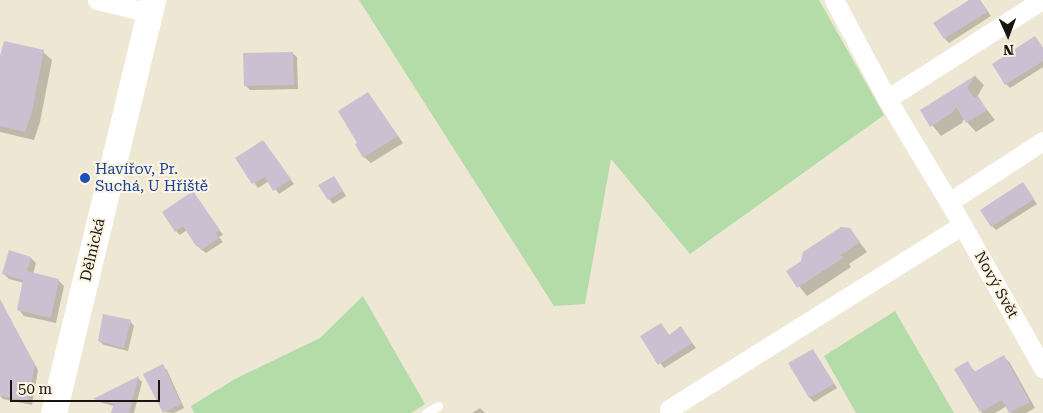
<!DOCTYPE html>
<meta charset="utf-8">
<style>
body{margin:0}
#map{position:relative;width:1043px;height:413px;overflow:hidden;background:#eee7d4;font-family:"Roboto Serif",serif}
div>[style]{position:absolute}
.green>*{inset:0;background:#b3dca8}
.shadow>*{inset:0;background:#0003}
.building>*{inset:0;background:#cac0d1}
.lane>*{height:9px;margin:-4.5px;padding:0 4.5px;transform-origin:4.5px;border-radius:4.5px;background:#fff}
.street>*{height:19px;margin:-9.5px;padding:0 9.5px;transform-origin:9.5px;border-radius:9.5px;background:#fff}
.secondary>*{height:26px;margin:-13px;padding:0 13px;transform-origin:13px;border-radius:13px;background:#fff}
.dots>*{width:14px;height:14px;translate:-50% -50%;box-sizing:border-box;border:2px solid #fcf4e1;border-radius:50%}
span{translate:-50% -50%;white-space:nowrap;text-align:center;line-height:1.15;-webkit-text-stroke:4px #fcf4e1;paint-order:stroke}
.transit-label{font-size:15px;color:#164399}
.left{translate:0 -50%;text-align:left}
.street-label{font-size:15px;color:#17150e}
.north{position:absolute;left:983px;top:10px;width:50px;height:50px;-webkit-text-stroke:4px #fcf4e1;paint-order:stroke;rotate:178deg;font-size:14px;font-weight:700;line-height:20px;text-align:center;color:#17150e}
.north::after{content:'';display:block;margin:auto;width:18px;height:22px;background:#17150e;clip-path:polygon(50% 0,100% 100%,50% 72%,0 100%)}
.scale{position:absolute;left:10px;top:380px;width:150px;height:22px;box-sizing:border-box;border:2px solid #17150e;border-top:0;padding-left:6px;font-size:15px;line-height:18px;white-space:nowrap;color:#17150e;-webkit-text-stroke:4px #fcf4e1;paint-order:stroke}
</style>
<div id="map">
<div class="green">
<i style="clip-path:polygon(359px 0,819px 0,884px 115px,690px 254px,611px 159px,585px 304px,554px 306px)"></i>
<i style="clip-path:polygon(363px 296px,425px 404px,411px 413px,194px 413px,191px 406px,235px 379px,320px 338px)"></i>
<i style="clip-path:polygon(895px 311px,954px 413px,856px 413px,824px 356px)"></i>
</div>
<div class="shadow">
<i style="clip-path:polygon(971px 0,980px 0,991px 16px,949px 43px,945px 39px)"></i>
<i style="clip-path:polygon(1035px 38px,1043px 48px,1043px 67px,1010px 88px,1006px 84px)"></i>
<i style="clip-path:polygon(43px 52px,52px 60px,40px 122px,34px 140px,0 132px,0 60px)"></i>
<i style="clip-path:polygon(292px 53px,297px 57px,298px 89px,250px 90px,246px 86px)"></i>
<i style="clip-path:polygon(975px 76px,984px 85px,977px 97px,995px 120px,976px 132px,964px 119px,962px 123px,941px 136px,921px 111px)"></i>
<i style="clip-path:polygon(368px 94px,403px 143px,371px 163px,364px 157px)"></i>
<i style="clip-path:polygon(263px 142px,294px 184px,279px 194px,269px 181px,258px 188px,237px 158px)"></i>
<i style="clip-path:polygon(334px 177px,346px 196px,333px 204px,329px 199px)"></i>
<i style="clip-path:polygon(1023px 184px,1037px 204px,996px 230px,992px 226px)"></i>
<i style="clip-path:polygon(193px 192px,223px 235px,219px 237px,223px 242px,206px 253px,197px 246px,187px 230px,180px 235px,176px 231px)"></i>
<i style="clip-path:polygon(850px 229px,867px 252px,849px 264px,851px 267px,807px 296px,788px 272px)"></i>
<i style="clip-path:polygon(31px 258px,36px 263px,33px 274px,58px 280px,64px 286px,56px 323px,24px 316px,19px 310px,24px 283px,9px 279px,4px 274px)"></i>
<i style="clip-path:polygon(6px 313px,38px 370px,32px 405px,3px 399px,0 396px,0 315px)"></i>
<i style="clip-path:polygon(130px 321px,134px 326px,128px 351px,104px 345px,99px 341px)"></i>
<i style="clip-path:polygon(661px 324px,670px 336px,681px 328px,696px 348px,664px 368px,642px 337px)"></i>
<i style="clip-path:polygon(813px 350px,837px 388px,814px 402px,810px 398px)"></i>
<i style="clip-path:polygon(1004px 357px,1010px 363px,1035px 408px,1026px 413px,1011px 413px,1007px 406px,995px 413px,982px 413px,956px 370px,968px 363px,976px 373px)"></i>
<i style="clip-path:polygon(162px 366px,167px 370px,184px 408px,174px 413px,164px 412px)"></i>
<i style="clip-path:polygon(138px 378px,142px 382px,134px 413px,112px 413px,114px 406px,99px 402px,95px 399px)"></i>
<i style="clip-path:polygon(480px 408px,485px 413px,472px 413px)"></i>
</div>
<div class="building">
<i style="clip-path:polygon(969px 0,980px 0,987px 12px,944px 39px,933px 23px)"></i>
<i style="clip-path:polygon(1035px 36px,1043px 48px,1043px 61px,1005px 85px,992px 64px)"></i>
<i style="clip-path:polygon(4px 41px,44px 50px,32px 112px,25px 132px,0 126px,0 56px)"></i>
<i style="clip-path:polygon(293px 52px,294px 85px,244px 86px,243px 53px)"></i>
<i style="clip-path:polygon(976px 75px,967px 88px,974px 98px,978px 96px,987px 110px,966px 123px,956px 107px,952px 113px,930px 127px,920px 110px)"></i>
<i style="clip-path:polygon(368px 92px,398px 136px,363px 158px,355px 144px,357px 143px,338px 111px)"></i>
<i style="clip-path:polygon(263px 140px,291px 179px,273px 191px,265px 177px,252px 184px,235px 158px)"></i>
<i style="clip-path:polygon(334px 176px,343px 191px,328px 200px,318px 185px)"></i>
<i style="clip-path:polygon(1023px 182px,1034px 199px,991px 227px,980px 210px)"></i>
<i style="clip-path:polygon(193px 191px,220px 230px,216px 233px,219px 238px,201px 250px,198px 245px,196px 246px,183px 226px,175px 232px,162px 212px)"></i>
<i style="clip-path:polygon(841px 227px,850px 228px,860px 242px,841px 255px,843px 258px,797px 288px,786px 271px,801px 261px,803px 252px)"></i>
<i style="clip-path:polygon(9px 250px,31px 257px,27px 271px,59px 279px,51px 318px,17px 310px,23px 280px,2px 274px)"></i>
<i style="clip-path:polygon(0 299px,35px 365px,28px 401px,0 396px)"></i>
<i style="clip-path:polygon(103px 314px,131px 320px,124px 348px,98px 341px)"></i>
<i style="clip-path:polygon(661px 323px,669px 335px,681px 326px,692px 343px,658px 365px,640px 336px)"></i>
<i style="clip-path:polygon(813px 349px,834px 384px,809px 398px,788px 363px)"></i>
<i style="clip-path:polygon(1004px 355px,1030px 402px,1009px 413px,1002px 400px,980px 412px,954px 369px,968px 361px,974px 372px)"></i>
<i style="clip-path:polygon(163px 364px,181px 404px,163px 413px,143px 374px)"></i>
<i style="clip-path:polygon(139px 376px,129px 413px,111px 413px,114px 404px,93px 399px)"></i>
</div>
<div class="lane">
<i style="left:426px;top:413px;width:14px;rotate:-30deg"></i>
</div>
<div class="street">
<i style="left:97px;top:0;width:55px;rotate:13.8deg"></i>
<i style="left:834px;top:0;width:112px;rotate:61.8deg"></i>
<i style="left:887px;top:99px;width:120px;rotate:59deg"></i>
<i style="left:949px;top:202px;width:191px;rotate:60.5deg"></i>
<i style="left:887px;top:99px;width:184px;rotate:-32.6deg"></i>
<i style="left:949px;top:202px;width:112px;rotate:-33deg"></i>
<i style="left:669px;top:409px;width:346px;rotate:-32.1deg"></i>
</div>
<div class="secondary">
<i style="left:54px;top:413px;width:425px;rotate:-76.5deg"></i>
</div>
<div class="dots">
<i style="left:85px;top:178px;background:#1a4fb4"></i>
</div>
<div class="transit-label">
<span class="left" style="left:95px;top:178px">Havířov, Pr.<br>Suchá, U Hřiště</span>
</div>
<div class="street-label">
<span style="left:93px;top:250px;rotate:-77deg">Dělnická</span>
<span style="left:996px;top:285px;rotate:61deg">Nový Svět</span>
</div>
<div class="north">N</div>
<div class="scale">50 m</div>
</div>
